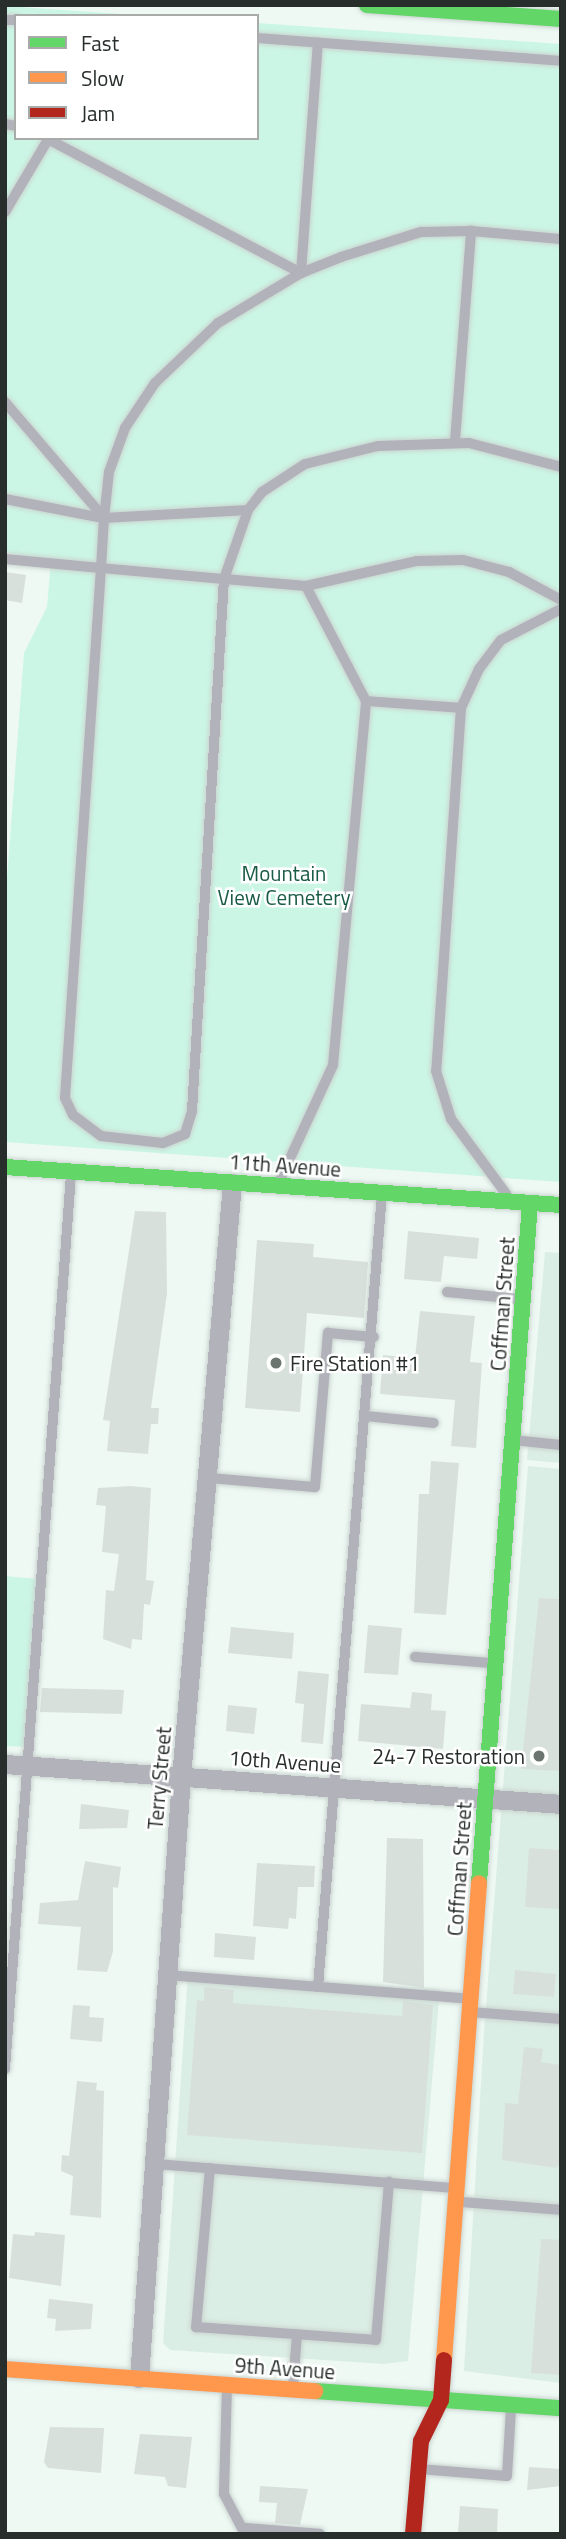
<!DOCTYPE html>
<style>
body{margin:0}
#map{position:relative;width:566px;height:2539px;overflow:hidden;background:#eef9f4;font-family:"Titillium Web",sans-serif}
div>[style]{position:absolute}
.built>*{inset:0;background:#dbeee5}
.green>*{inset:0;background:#cbf6e5}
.building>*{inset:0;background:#d8e0dc}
.roads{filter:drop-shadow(0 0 2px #cbd4d0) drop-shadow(0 0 2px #cbd4d0)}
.lane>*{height:10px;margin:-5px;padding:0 5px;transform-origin:5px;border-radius:5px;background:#b2b2ba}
.street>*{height:19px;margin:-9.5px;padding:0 9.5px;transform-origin:9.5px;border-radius:9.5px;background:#b2b2ba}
.fast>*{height:16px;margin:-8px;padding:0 8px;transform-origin:8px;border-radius:8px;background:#63d668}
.slow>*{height:16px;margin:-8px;padding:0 8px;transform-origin:8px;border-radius:8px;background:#ff974d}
.jam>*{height:16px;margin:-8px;padding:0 8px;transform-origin:8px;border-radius:8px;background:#b3261e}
.dots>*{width:19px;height:19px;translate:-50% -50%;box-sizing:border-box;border:4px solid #fff;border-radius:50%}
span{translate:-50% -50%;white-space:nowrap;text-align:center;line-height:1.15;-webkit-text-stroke:5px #fff;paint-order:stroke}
.park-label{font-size:21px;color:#185b46}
.street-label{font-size:21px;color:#272e2b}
.poi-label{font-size:21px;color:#272e2b}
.left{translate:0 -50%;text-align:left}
.right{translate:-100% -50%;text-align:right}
.frame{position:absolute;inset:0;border:7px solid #272e2b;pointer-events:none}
.legend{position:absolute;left:14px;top:14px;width:245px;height:126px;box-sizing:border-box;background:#fff;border:2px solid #a9abaa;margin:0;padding:9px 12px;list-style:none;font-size:21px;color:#272e2b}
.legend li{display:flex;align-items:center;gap:14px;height:35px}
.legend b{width:35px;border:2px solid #a9abaa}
</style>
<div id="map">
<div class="built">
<i style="clip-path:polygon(545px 1252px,561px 1253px,561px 1463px,527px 1460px)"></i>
<i style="clip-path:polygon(528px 1466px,561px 1469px,561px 2383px,464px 2371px,484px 2032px)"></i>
<i style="clip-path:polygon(188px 1973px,440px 1989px,408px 2361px,384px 2364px,170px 2350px,163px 2343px)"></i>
</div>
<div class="green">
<i style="clip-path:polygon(5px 6px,149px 16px,16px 16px,16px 138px,257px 138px,257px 23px,561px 44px,561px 1182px,5px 1142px,5px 905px,24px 653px,47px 607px,51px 561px,5px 552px)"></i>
<i style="clip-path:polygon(5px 1576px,38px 1579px,26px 1747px,5px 1746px)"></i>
</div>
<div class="building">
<i style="clip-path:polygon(5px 572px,26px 575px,22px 603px,5px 600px)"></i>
<i style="clip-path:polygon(135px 1211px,166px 1212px,167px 1293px,151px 1408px,159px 1408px,158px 1424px,151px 1424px,148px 1454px,107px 1451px,110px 1421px,103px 1420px)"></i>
<i style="clip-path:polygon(408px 1231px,479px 1238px,477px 1259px,444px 1256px,441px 1282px,404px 1279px)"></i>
<i style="clip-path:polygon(257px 1240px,314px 1244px,313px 1257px,368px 1262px,364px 1318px,307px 1313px,300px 1412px,245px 1408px)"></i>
<i style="clip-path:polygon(420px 1311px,475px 1316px,470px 1362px,482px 1363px,476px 1448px,451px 1446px,455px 1400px,380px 1394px,383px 1355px,415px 1358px)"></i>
<i style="clip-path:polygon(431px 1461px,459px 1463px,446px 1615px,414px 1613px,419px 1494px,429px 1494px)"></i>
<i style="clip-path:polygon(131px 1486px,151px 1488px,146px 1580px,154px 1581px,150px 1605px,144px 1604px,142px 1640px,132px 1639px,131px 1649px,103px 1639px,106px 1590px,114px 1591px,119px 1554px,102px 1552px,106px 1506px,96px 1505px,98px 1488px)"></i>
<i style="clip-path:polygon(539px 1598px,560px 1599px,561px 1771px,521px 1769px)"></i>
<i style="clip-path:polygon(368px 1625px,402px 1628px,398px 1675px,364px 1673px)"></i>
<i style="clip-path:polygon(231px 1627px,294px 1633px,292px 1659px,228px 1653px)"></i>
<i style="clip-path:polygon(298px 1671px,329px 1674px,323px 1744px,301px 1742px,304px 1704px,295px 1703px)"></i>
<i style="clip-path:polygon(42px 1688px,124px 1690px,122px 1714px,40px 1712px)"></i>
<i style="clip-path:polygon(412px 1692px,432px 1694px,431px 1710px,446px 1711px,443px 1749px,358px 1741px,361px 1704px,410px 1708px)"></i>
<i style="clip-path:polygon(228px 1705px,257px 1708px,254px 1734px,226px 1731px)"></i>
<i style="clip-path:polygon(81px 1804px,129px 1810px,127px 1828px,79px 1829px)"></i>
<i style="clip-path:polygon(387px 1838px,423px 1839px,424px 1988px,383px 1982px)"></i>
<i style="clip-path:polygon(529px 1848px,561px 1850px,561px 1909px,525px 1907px)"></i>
<i style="clip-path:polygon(85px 1861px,121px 1867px,118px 1888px,113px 1887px,113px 1951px,107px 1972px,77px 1970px,81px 1927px,38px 1924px,40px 1903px,78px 1900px)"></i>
<i style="clip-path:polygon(257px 1863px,315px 1866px,314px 1887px,298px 1887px,296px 1919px,289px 1918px,288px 1929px,253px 1926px)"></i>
<i style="clip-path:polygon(215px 1933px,256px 1937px,254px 1960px,214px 1957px)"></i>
<i style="clip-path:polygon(515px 1970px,556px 1974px,554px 1997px,513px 1994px)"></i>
<i style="clip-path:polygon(204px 1987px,234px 1990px,233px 2003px,402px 2016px,403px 2001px,433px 2005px,422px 2153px,187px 2135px,197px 2000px,204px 2001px)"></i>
<i style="clip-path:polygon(73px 2005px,90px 2006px,89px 2017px,104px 2018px,102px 2042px,70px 2039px)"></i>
<i style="clip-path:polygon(524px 2047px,543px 2049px,541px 2062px,561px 2065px,561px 2164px,556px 2168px,502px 2160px,505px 2103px,518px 2104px)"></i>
<i style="clip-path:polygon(77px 2081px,97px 2083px,96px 2090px,104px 2091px,101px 2218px,70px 2215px,73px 2176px,61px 2171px,62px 2155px,69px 2156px)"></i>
<i style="clip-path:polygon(35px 2232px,65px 2235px,61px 2286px,9px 2278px,13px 2234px,34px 2236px)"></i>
<i style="clip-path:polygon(541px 2239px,561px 2240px,561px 2375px,531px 2373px)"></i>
<i style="clip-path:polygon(49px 2299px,93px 2304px,91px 2329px,55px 2331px,56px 2319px,47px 2318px)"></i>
<i style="clip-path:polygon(50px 2427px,104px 2428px,101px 2473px,48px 2468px,44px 2462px)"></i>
<i style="clip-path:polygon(140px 2434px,192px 2437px,186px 2488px,168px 2486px,165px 2477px,134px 2474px)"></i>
<i style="clip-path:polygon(529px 2467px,561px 2469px,561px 2486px,527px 2490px)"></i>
<i style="clip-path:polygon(260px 2486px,308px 2489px,300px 2525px,275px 2523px,277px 2503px,259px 2502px)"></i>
<i style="clip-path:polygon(460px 2506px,498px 2509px,497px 2534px,458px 2533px)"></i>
</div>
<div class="roads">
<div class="lane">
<i style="left:5px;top:20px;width:11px"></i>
<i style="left:257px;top:38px;width:305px;rotate:4.3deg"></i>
<i style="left:5px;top:124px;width:11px;rotate:10deg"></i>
<i style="left:46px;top:138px;width:289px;rotate:27.9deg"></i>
<i style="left:301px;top:273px;width:231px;rotate:-85.8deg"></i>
<i style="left:5px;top:212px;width:86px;rotate:-59.3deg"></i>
<i style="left:5px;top:402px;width:153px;rotate:49.5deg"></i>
<i style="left:455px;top:441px;width:211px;rotate:-85.6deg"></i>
<i style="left:471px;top:231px;width:90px;rotate:5.1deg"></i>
<i style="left:5px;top:499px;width:100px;rotate:11deg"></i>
<i style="left:104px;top:518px;width:46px;rotate:-83.8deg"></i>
<i style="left:109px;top:472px;width:47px;rotate:-70deg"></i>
<i style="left:125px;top:428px;width:54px;rotate:-56.3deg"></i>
<i style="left:155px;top:383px;width:87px;rotate:-43.6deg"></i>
<i style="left:218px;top:323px;width:97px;rotate:-31.1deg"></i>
<i style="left:301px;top:273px;width:43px;rotate:-21.8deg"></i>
<i style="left:341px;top:257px;width:84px;rotate:-17.4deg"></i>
<i style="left:421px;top:232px;width:50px;rotate:-1.1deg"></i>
<i style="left:5px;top:559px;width:96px;rotate:5.4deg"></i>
<i style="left:101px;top:568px;width:50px;rotate:-86.6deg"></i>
<i style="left:104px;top:518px;width:144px;rotate:-3.2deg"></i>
<i style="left:306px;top:586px;width:114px;rotate:-12.7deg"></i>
<i style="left:417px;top:561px;width:46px;rotate:-1.2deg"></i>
<i style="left:463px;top:560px;width:48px;rotate:14.6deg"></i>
<i style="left:509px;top:572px;width:59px;rotate:28.3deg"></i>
<i style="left:366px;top:701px;width:95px;rotate:4.2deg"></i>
<i style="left:461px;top:708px;width:364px;rotate:93.9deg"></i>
<i style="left:436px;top:1071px;width:50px;rotate:72.6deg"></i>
<i style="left:451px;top:1119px;width:94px;rotate:53.6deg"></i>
<i style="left:461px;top:708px;width:43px;rotate:-65.2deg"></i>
<i style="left:479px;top:669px;width:36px;rotate:-53deg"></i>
<i style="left:501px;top:640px;width:68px;rotate:-27.3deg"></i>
<i style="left:279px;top:1182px;width:129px;rotate:-65.2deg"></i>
<i style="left:333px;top:1065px;width:365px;rotate:-84.8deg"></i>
<i style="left:366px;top:701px;width:130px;rotate:-117.6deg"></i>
<i style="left:306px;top:586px;width:82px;rotate:-175.1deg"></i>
<i style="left:224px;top:579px;width:123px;rotate:-174.9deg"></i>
<i style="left:101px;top:568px;width:531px;rotate:93.89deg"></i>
<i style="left:65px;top:1098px;width:19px;rotate:65deg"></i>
<i style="left:73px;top:1115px;width:35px;rotate:37deg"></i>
<i style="left:101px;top:1136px;width:62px;rotate:6.4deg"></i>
<i style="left:163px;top:1143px;width:24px;rotate:-22deg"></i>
<i style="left:185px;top:1134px;width:24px;rotate:-73deg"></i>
<i style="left:192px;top:1111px;width:533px;rotate:-86.56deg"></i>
<i style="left:224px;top:579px;width:73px;rotate:-70.8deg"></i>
<i style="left:248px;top:510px;width:23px;rotate:-52deg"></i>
<i style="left:262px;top:492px;width:51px;rotate:-33.1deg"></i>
<i style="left:305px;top:464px;width:75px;rotate:-13.9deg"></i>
<i style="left:378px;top:446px;width:91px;rotate:-1.9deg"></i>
<i style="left:469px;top:443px;width:95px;rotate:14.6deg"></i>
<i style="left:447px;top:1292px;width:72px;rotate:5.6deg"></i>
<i style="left:366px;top:1416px;width:68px;rotate:5.9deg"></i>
<i style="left:513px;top:1440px;width:48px;rotate:5.9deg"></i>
<i style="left:209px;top:1478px;width:106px;rotate:4.9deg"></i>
<i style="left:315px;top:1487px;width:155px;rotate:-85.2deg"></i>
<i style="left:328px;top:1333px;width:46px;rotate:5deg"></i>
<i style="left:415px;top:1657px;width:77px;rotate:4.5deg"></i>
<i style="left:167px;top:1975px;width:304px;rotate:4.5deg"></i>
<i style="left:318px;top:1987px;width:796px;rotate:-85.39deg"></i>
<i style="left:470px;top:2012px;width:91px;rotate:4.4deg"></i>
<i style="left:5px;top:2069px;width:896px;rotate:-85.78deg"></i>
<i style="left:155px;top:2164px;width:302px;rotate:4.6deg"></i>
<i style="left:210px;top:2168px;width:160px;rotate:95deg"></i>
<i style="left:196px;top:2327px;width:180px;rotate:4.1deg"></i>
<i style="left:376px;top:2340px;width:159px;rotate:-85.3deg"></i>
<i style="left:460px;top:2202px;width:101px;rotate:4.5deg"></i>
<i style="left:227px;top:2385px;width:109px;rotate:91.6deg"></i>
<i style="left:224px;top:2494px;width:45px;rotate:62.3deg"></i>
<i style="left:293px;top:2386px;width:52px;rotate:-85.6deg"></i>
<i style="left:419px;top:2469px;width:88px;rotate:4.5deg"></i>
<i style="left:507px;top:2476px;width:68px;rotate:-86.6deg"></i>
<i style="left:244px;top:2528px;width:76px;rotate:4.5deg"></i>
</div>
<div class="street">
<i style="left:5px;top:1764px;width:557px;rotate:4.11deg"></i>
<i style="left:139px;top:2378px;width:602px;rotate:-86deg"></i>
<i style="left:181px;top:1777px;width:596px;rotate:-85.09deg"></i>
</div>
<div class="fast">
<i style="left:367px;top:5px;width:195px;rotate:4.1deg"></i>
<i style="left:5px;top:1167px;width:557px;rotate:3.91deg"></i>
<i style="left:479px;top:1883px;width:682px;rotate:-85.71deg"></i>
<i style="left:315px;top:2391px;width:247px;rotate:4deg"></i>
</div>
<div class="slow">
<i style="left:444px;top:2360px;width:478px;rotate:-85.8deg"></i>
<i style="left:5px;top:2369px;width:311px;rotate:4.1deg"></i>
</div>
<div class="jam">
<i style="left:413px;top:2534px;width:93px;rotate:-85.1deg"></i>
<i style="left:421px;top:2441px;width:46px;rotate:-64deg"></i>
<i style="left:441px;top:2400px;width:40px;rotate:-85.7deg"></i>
</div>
</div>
<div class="dots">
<i style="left:276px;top:1363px;background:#6d7571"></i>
<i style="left:539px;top:1756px;background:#6d7571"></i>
</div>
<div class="park-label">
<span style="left:284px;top:885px">Mountain<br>View Cemetery</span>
</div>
<div class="street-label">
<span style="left:285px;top:1165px;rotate:4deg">11th Avenue</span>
<span style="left:502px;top:1304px;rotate:-86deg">Coffman Street</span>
<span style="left:285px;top:1761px;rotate:4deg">10th Avenue</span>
<span style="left:159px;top:1778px;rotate:-85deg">Terry Street</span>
<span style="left:459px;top:1869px;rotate:-86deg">Coffman Street</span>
<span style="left:285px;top:2368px;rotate:4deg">9th Avenue</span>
</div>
<div class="poi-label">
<span class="left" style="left:290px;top:1363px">Fire Station #1</span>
<span class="right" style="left:525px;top:1756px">24-7 Restoration</span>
</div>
<div class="frame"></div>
<ul class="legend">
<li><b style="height:9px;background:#63d668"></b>Fast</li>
<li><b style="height:9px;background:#ff974d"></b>Slow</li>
<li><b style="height:9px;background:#b3261e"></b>Jam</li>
</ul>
</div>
